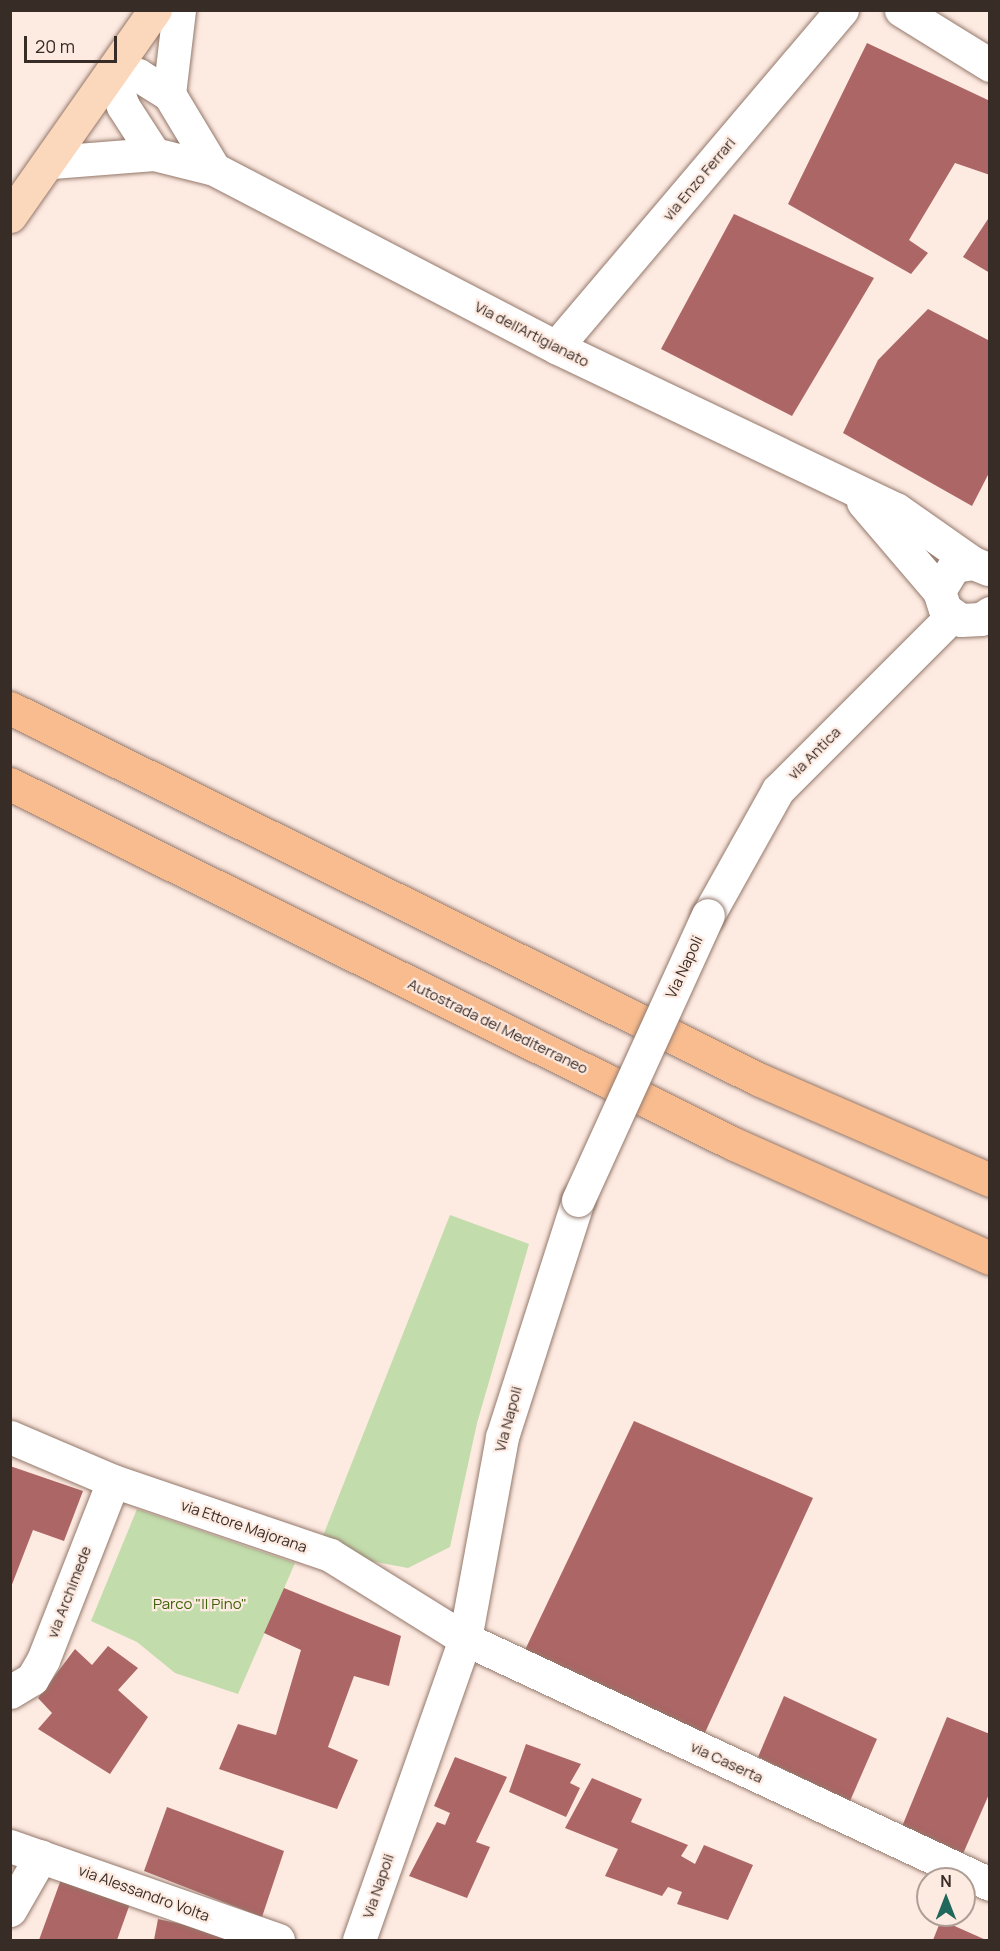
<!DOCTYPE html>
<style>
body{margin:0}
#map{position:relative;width:1000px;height:1951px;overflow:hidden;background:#fdeae1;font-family:Manrope,sans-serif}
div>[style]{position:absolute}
.green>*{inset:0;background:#c2dcac}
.building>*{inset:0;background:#ab6665}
.roads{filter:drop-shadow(0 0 2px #94786b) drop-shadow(0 0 2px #94786b)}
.minor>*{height:33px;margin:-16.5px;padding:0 16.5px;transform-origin:16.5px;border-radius:16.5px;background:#fff}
.major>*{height:33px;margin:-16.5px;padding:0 16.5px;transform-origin:16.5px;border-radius:16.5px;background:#fbd7bb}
.highway>*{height:33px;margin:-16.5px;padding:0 16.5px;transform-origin:16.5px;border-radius:16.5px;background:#f8bc8e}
.bridges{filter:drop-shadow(0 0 2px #94786b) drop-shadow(0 0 2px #94786b)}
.minor-bridge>*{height:33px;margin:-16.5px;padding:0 16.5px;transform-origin:16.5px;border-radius:16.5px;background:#fff}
span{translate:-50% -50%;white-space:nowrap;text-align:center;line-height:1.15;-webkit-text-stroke:4.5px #fdeae1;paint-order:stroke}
.street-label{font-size:15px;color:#382c26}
.park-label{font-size:15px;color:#3d6207}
.frame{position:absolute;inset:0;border:12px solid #382c26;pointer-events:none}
.north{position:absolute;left:916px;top:1867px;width:60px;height:60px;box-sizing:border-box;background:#fdeae1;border:2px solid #ae9e96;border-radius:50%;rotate:0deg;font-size:16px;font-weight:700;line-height:24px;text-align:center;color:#382c26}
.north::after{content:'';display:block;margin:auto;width:21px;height:27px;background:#21685c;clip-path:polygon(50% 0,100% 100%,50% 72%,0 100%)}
.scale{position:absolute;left:24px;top:36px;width:93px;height:27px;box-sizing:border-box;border:3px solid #382c26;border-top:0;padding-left:8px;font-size:18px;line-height:21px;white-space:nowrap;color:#382c26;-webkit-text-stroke:4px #fdeae1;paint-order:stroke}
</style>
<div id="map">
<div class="green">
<i style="clip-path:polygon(450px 1215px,529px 1244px,477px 1423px,450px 1547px,408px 1568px,317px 1551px)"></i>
<i style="clip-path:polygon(137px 1509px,295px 1563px,238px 1694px,175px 1673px,137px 1642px,91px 1621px)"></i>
</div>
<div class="building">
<i style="clip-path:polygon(867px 43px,990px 101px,990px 175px,955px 163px,909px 240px,928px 253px,911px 274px,788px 204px)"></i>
<i style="clip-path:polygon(734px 214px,874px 278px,792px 416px,661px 349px)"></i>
<i style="clip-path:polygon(990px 216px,990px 273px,963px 257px)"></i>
<i style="clip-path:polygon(928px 309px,990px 341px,990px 471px,972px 506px,843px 433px,878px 360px)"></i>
<i style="clip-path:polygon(634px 1421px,813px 1498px,702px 1739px,525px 1650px)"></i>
<i style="clip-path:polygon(10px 1466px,83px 1491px,64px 1541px,33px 1530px,11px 1587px)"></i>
<i style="clip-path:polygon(284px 1588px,401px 1636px,389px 1686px,354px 1676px,328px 1747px,358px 1760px,337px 1809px,219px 1769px,238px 1724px,276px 1735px,301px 1650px,264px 1633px)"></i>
<i style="clip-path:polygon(108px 1646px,138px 1668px,118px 1690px,148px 1717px,110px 1774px,38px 1729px,52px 1713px,38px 1698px,75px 1649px,92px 1665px)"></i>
<i style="clip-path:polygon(784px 1696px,877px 1739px,850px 1801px,758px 1757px)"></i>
<i style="clip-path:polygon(947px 1717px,990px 1734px,990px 1792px,962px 1856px,901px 1829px)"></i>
<i style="clip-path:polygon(526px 1744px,581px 1764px,570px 1783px,580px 1788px,566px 1817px,509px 1792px)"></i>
<i style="clip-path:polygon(455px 1757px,507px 1777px,476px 1842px,490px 1847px,467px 1898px,409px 1876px,437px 1822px,445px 1825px,450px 1813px,434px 1806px)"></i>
<i style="clip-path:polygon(592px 1778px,642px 1799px,631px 1822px,688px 1845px,681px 1856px,695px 1864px,704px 1845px,753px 1865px,728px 1920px,677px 1904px,682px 1892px,668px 1887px,662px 1896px,605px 1876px,618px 1849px,565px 1828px)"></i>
<i style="clip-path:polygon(167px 1807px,284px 1851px,262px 1917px,144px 1871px)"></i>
<i style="clip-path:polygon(63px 1874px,132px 1898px,117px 1940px,39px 1940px)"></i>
<i style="clip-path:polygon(158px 1919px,245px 1938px,245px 1940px,154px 1940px)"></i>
<i style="clip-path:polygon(941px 1920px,986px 1940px,933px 1940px)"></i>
</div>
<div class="roads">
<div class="minor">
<i style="left:901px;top:10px;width:105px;rotate:31.7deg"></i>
<i style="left:169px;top:94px;width:85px;rotate:-83.2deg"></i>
<i style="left:154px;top:154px;width:57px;rotate:-122.9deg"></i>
<i style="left:123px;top:106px;width:35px;rotate:-110deg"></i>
<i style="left:111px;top:73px;width:27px;rotate:4deg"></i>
<i style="left:138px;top:75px;width:36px;rotate:32deg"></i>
<i style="left:169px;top:94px;width:87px;rotate:59deg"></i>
<i style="left:52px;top:162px;width:102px;rotate:-4.5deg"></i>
<i style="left:154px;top:154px;width:62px;rotate:14deg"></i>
<i style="left:214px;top:169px;width:386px;rotate:27.5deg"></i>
<i style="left:556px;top:347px;width:377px;rotate:25.5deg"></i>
<i style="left:896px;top:509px;width:94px;rotate:35deg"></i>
<i style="left:556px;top:347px;width:442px;rotate:-49.7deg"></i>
<i style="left:863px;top:502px;width:117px;rotate:49.5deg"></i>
<i style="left:988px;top:569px;width:16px;rotate:-158deg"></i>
<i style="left:973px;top:563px;width:19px;rotate:171deg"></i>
<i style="left:954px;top:566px;width:29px;rotate:121deg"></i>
<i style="left:939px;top:591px;width:19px;rotate:72deg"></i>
<i style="left:945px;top:609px;width:19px;rotate:35deg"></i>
<i style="left:961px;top:620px;width:20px;rotate:-3deg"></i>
<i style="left:981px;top:619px;width:11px;rotate:-34deg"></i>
<i style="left:708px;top:915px;width:143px;rotate:-60.8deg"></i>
<i style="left:778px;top:790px;width:246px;rotate:-45deg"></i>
<i style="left:10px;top:1437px;width:112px;rotate:23.1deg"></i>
<i style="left:113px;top:1481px;width:229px;rotate:18.8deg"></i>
<i style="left:330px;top:1555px;width:159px;rotate:31.9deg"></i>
<i style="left:465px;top:1639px;width:579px;rotate:25.02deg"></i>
<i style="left:10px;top:1692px;width:26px;rotate:-31deg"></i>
<i style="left:32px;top:1679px;width:22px;rotate:-60deg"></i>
<i style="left:43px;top:1660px;width:192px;rotate:-68.6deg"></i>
<i style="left:10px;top:1846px;width:284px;rotate:19.3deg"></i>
<i style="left:10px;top:1910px;width:62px;rotate:-60.1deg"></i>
<i style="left:359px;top:1940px;width:319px;rotate:-70.6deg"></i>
<i style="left:465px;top:1639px;width:205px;rotate:-79.6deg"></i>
<i style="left:502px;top:1437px;width:249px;rotate:-72.2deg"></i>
</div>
<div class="major">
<i style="left:10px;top:216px;width:252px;rotate:-54.9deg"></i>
</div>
<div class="highway">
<i style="left:10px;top:708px;width:837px;rotate:26.38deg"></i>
<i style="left:760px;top:1080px;width:251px;rotate:23.5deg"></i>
<i style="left:10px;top:784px;width:809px;rotate:26.44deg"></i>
<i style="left:734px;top:1144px;width:280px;rotate:24deg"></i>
</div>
</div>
<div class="bridges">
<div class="minor-bridge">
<i style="left:578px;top:1200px;width:313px;rotate:-65.5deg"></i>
</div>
</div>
<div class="street-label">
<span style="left:699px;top:179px;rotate:-50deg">via Enzo Ferrari</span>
<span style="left:532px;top:334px;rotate:27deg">Via dell'Artigianato</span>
<span style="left:814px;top:753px;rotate:-45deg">via Antica</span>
<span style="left:684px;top:967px;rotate:-65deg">Via Napoli</span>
<span style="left:498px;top:1026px;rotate:26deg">Autostrada del Mediterraneo</span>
<span style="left:508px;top:1419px;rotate:-75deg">Via Napoli</span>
<span style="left:244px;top:1526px;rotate:19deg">via Ettore Majorana</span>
<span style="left:69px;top:1592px;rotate:-69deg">via Archimede</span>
<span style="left:727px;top:1762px;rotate:25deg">via Caserta</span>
<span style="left:378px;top:1886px;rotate:-71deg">Via Napoli</span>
<span style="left:144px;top:1893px;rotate:20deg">via Alessandro Volta</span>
</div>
<div class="park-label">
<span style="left:200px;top:1604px">Parco "Il Pino"</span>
</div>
<div class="frame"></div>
<div class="north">N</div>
<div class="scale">20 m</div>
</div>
